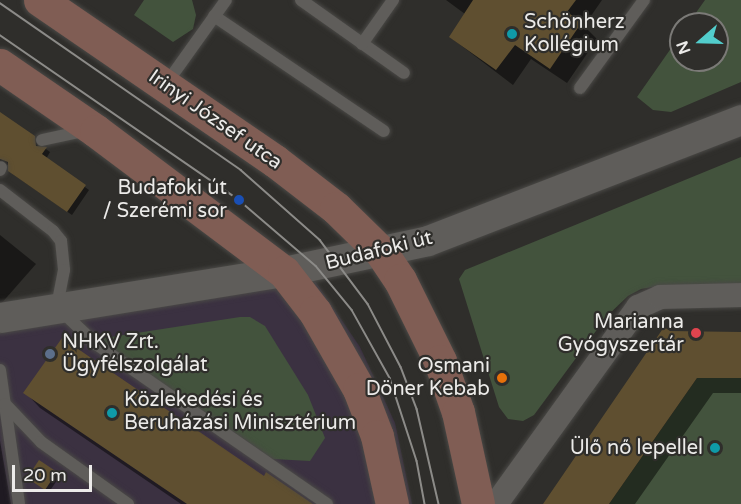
<!DOCTYPE html>
<meta charset="utf-8">
<style>
body{margin:0}
#map{position:relative;width:741px;height:504px;overflow:hidden;background:#2f2e2b;font-family:"Varela Round",sans-serif}
div>[style]{position:absolute}
.commercial>*{inset:0;background:#3b3141}
.green>*{inset:0;background:#43533d}
.shadow>*{inset:0;background:#0007}
.building>*{inset:0;background:#5f4f30}
.roads{filter:drop-shadow(0 0 2px #4a4946) drop-shadow(0 0 2px #4a4946)}
.service>*{height:12px;margin:-6px;padding:0 6px;transform-origin:6px;border-radius:6px;background:#5f5d5a}
.minor>*{height:24px;margin:-12px;padding:0 12px;transform-origin:12px;border-radius:12px;background:#5f5d5a}
.tertiary>*{height:30px;margin:-15px;padding:0 15px;transform-origin:15px;border-radius:15px;background:#5f5d5a}
.secondary>*{height:33px;margin:-16.5px;padding:0 16.5px;transform-origin:16.5px;border-radius:16.5px;background:#805d54}
.tram>*{height:1.5px;margin:-0.75px;padding:0 0.75px;transform-origin:0.75px;border-radius:0.75px;background:#8c8b88}
.dots>*{width:16px;height:16px;translate:-50% -50%;box-sizing:border-box;border:3px solid #2f2e2b;border-radius:50%}
span{translate:-50% -50%;white-space:nowrap;text-align:center;line-height:1.15;-webkit-text-stroke:4.5px #2f2e2b;paint-order:stroke}
.poi-label{font-size:20px;color:#ecebe9}
.left{translate:0 -50%;text-align:left}
.right{translate:-100% -50%;text-align:right}
.street-label{font-size:20px;color:#ecebe9}
.north{position:absolute;left:669px;top:12px;width:60px;height:60px;box-sizing:border-box;background:#2f2e2b;border:2px solid #7b7a77;border-radius:50%;rotate:250deg;font-size:16px;font-weight:700;line-height:24px;text-align:center;color:#ecebe9}
.north::after{content:'';display:block;margin:auto;width:21px;height:27px;background:#52cdcc;clip-path:polygon(50% 0,100% 100%,50% 72%,0 100%)}
.scale{position:absolute;left:12px;top:465px;width:80px;height:27px;box-sizing:border-box;border:3px solid #ecebe9;border-top:0;padding-left:8px;font-size:18px;line-height:21px;white-space:nowrap;color:#ecebe9;-webkit-text-stroke:4px #2f2e2b;paint-order:stroke}
</style>
<div id="map">
<div class="commercial">
<i style="clip-path:polygon(302px 262px,360px 347px,395px 423px,412px 504px,0 504px,0 312px)"></i>
</div>
<div class="green">
<i style="clip-path:polygon(144px 0,192px 0,196px 15px,193px 29px,173px 42px,134px 15px)"></i>
<i style="clip-path:polygon(705px 0,741px 0,741px 82px,671px 112px,653px 110px,637px 97px,681px 34px,681px 60px,717px 60px,717px 24px,688px 24px)"></i>
<i style="clip-path:polygon(741px 157px,741px 283px,659px 286px,641px 289px,628px 296px,607px 316px,534px 415px,523px 421px,508px 419px,499px 407px,459px 279px,465px 270px)"></i>
<i style="clip-path:polygon(240px 317px,250px 317px,265px 326px,308px 395px,325px 438px,310px 461px,273px 459px,104px 343px,104px 338px)"></i>
<i style="clip-path:polygon(697px 378px,741px 378px,741px 504px,609px 504px)"></i>
</div>
<div class="shadow">
<i style="clip-path:polygon(446px 0,602px 0,584px 26px,597px 39px,567px 83px,531px 59px,513px 85px,450px 37px,465px 14px)"></i>
<i style="clip-path:polygon(0 114px,34px 137px,39px 148px,46px 149px,50px 152px,46px 159px,89px 190px,72px 215px,14px 175px,9px 165px,0 165px)"></i>
<i style="clip-path:polygon(0 235px,36px 264px,0 305px)"></i>
<i style="clip-path:polygon(670px 332px,741px 333px,741px 393px,713px 393px,635px 504px,545px 504px)"></i>
<i style="clip-path:polygon(25px 392px,264px 478px,311px 504px,181px 504px,40px 408px)"></i>
<i style="clip-path:polygon(0 441px,11px 504px,0 504px)"></i>
<i style="clip-path:polygon(56px 473px,60px 476px,49px 492px,33px 481px)"></i>
</div>
<div class="building">
<i style="clip-path:polygon(473px 0,576px 0,567px 12px,582px 22px,550px 69px,515px 45px,496px 70px,449px 37px)"></i>
<i style="clip-path:polygon(0 112px,35px 136px,36px 146px,47px 147px,42px 154px,86px 185px,67px 212px,8px 171px,8px 162px,0 159px)"></i>
<i style="clip-path:polygon(664px 327px,670px 331px,741px 332px,741px 378px,697px 378px,609px 504px,543px 504px)"></i>
<i style="clip-path:polygon(62px 338px,264px 476px,266px 472px,313px 504px,187px 504px,23px 393px)"></i>
<i style="clip-path:polygon(39px 460px,57px 472px,45px 490px,27px 478px)"></i>
</div>
<div class="roads">
<div class="service">
<i style="left:301px;top:0;width:126px;rotate:35.3deg"></i>
<i style="left:214px;top:16px;width:205px;rotate:34.1deg"></i>
<i style="left:362px;top:44px;width:54px;rotate:-54.8deg"></i>
<i style="left:166px;top:84px;width:103px;rotate:-54.5deg"></i>
<i style="left:580px;top:88px;width:109px;rotate:-54deg"></i>
<i style="left:42px;top:140px;width:43px;rotate:-12.1deg"></i>
<i style="left:0;top:170px;width:3px;rotate:-72deg"></i>
<i style="left:0;top:190px;width:67px;rotate:37.7deg"></i>
<i style="left:53px;top:231px;width:13px;rotate:51deg"></i>
<i style="left:61px;top:241px;width:29px;rotate:84deg"></i>
<i style="left:64px;top:270px;width:38px;rotate:101deg"></i>
<i style="left:57px;top:307px;width:54px;rotate:43.5deg"></i>
<i style="left:96px;top:344px;width:281px;rotate:34.7deg"></i>
<i style="left:0;top:370px;width:135px;rotate:81.9deg"></i>
<i style="left:5px;top:404px;width:52px;rotate:46.5deg"></i>
<i style="left:41px;top:442px;width:107px;rotate:35.5deg"></i>
</div>
<div class="minor">
<i style="left:496px;top:504px;width:243px;rotate:-54.2deg"></i>
<i style="left:638px;top:307px;width:24px;rotate:-24deg"></i>
<i style="left:660px;top:297px;width:81px;rotate:-1.4deg"></i>
</div>
<div class="tertiary">
<i style="left:0;top:318px;width:288px;rotate:-9.2deg"></i>
<i style="left:284px;top:272px;width:147px;rotate:-12.1deg"></i>
<i style="left:428px;top:241px;width:336px;rotate:-21.1deg"></i>
</div>
<div class="secondary">
<i style="left:40px;top:0;width:285px;rotate:34.4deg"></i>
<i style="left:275px;top:161px;width:77px;rotate:37.6deg"></i>
<i style="left:336px;top:208px;width:63px;rotate:44.4deg"></i>
<i style="left:381px;top:252px;width:34px;rotate:56deg"></i>
<i style="left:400px;top:280px;width:90px;rotate:63.7deg"></i>
<i style="left:440px;top:361px;width:54px;rotate:70.6deg"></i>
<i style="left:458px;top:412px;width:94px;rotate:77.7deg"></i>
<i style="left:0;top:65px;width:116px;rotate:34.5deg"></i>
<i style="left:96px;top:131px;width:235px;rotate:36.9deg"></i>
<i style="left:284px;top:272px;width:51px;rotate:52.2deg"></i>
<i style="left:315px;top:312px;width:89px;rotate:60.3deg"></i>
<i style="left:359px;top:389px;width:50px;rotate:69deg"></i>
<i style="left:377px;top:436px;width:70px;rotate:77.6deg"></i>
</div>
</div>
<div class="tram">
<i style="left:0;top:3px;width:293px;rotate:34.7deg"></i>
<i style="left:241px;top:170px;width:106px;rotate:41.5deg"></i>
<i style="left:320px;top:240px;width:80px;rotate:53.1deg"></i>
<i style="left:368px;top:304px;width:71px;rotate:62.4deg"></i>
<i style="left:401px;top:367px;width:45px;rotate:69.1deg"></i>
<i style="left:417px;top:409px;width:98px;rotate:77deg"></i>
<i style="left:0;top:35px;width:290px;rotate:34.6deg"></i>
<i style="left:239px;top:200px;width:101px;rotate:40.6deg"></i>
<i style="left:316px;top:266px;width:57px;rotate:50.7deg"></i>
<i style="left:352px;top:310px;width:78px;rotate:60.8deg"></i>
<i style="left:390px;top:378px;width:87px;rotate:72deg"></i>
<i style="left:417px;top:461px;width:44px;rotate:79.5deg"></i>
</div>
<div class="dots">
<i style="left:512px;top:34px;background:#0f9aa8"></i>
<i style="left:239px;top:200px;background:#1a4fb4"></i>
<i style="left:696px;top:333px;background:#e0444e"></i>
<i style="left:50px;top:354px;background:#5c6f8a"></i>
<i style="left:502px;top:378px;background:#e8710a"></i>
<i style="left:112px;top:413px;background:#0f9aa8"></i>
<i style="left:715px;top:448px;background:#0f9aa8"></i>
</div>
<div class="poi-label">
<span class="left" style="left:524px;top:34px">Schönherz<br>Kollégium</span>
<span class="right" style="left:227px;top:200px">Budafoki út<br>/ Szerémi sor</span>
<span class="right" style="left:684px;top:334px">Marianna<br>Gyógyszertár</span>
<span class="left" style="left:62px;top:354px">NHKV Zrt.<br>Ügyfélszolgálat</span>
<span class="right" style="left:490px;top:378px">Osmani<br>Döner Kebab</span>
<span class="left" style="left:124px;top:412px">Közlekedési és<br>Beruházási Minisztérium</span>
<span class="right" style="left:703px;top:448px">Ülő nő lepellel</span>
</div>
<div class="street-label">
<span style="left:215px;top:120px;rotate:35deg">Irinyi József utca</span>
<span style="left:379px;top:251px;rotate:-14deg">Budafoki út</span>
</div>
<div class="north">N</div>
<div class="scale">20 m</div>
</div>
